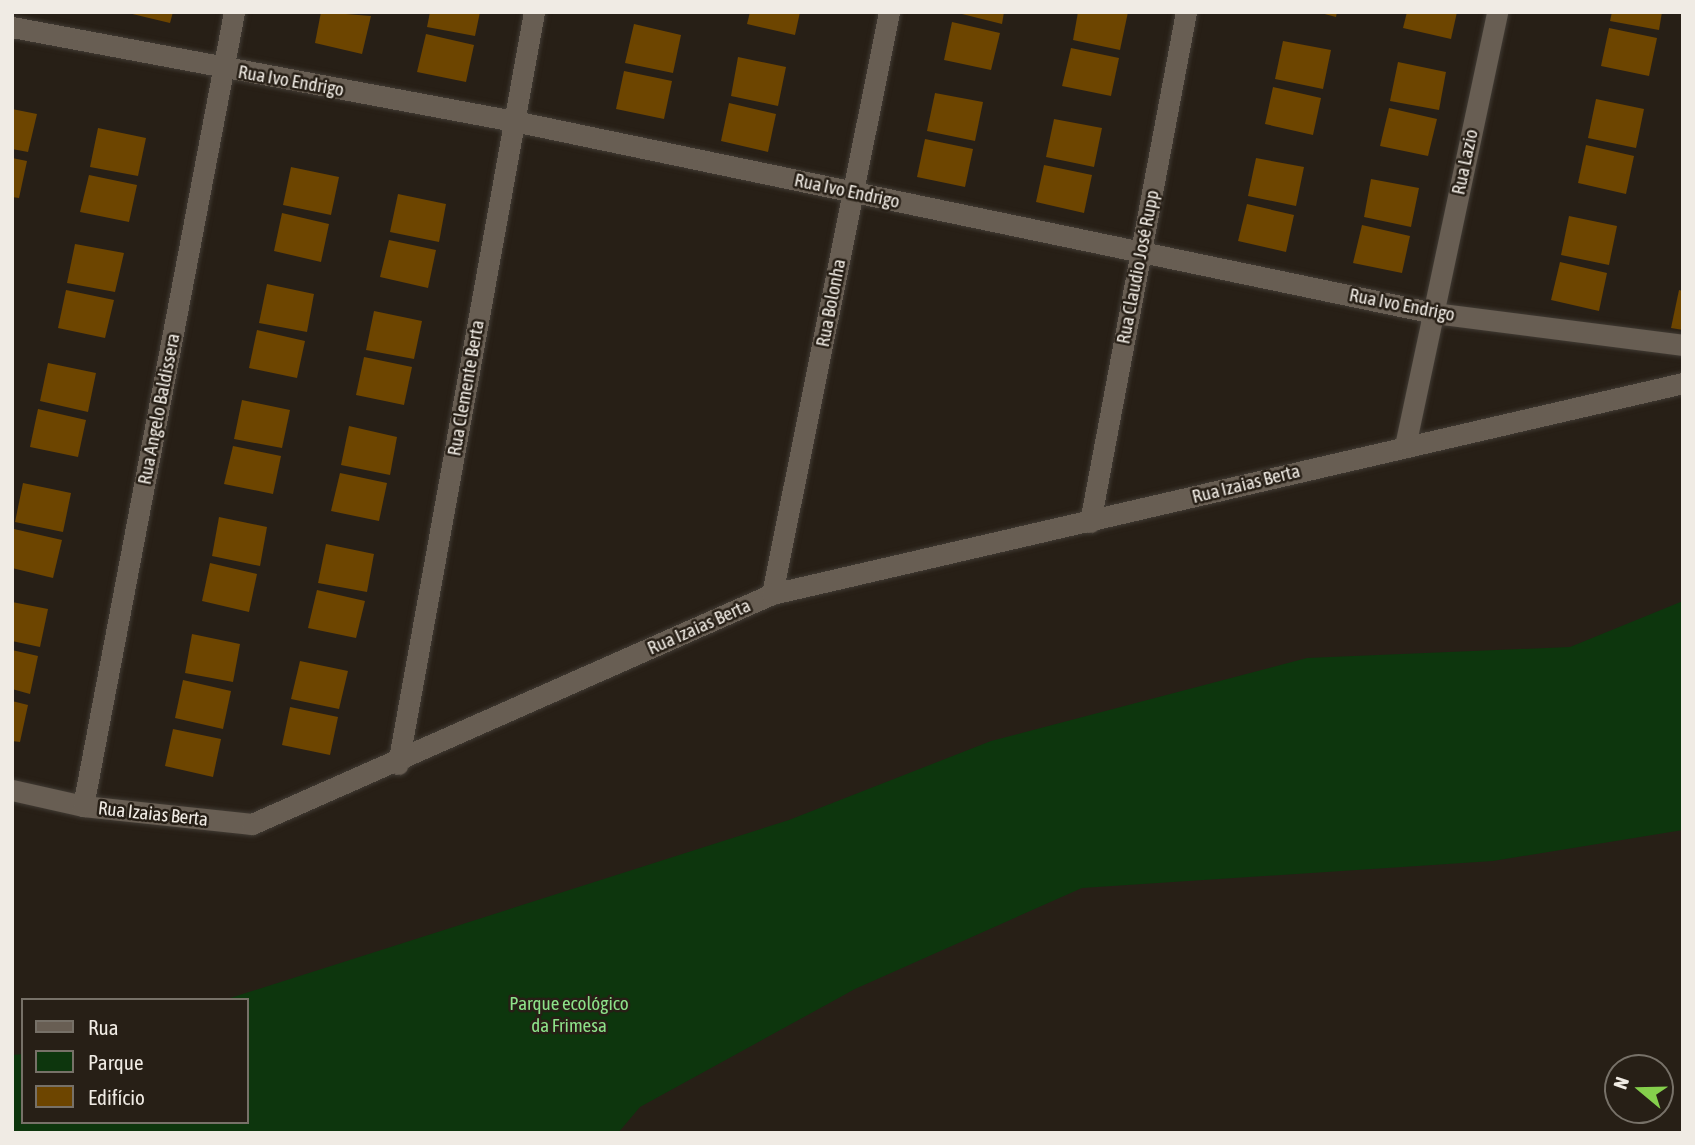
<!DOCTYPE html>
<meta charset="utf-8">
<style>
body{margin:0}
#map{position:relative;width:1695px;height:1145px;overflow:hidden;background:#271f16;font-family:"Asap Condensed",sans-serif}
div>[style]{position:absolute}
.green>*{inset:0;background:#0d360d}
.building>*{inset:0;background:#6d4500}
.roads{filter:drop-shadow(0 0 2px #413b34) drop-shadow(0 0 2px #413b34)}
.minor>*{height:21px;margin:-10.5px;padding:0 10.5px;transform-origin:10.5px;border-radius:10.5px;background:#685e53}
span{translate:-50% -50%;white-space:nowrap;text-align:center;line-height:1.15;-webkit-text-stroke:5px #271f16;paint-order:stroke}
.street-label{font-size:19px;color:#f0ebe4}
.park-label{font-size:19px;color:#8de189}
.frame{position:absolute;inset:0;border:14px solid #f0ebe4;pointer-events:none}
.legend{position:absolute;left:21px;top:998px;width:228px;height:126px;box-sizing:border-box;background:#271f16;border:2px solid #777168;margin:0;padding:9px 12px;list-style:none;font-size:21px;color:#f0ebe4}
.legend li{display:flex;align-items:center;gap:14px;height:35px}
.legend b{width:35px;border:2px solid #777168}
.north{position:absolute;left:1604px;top:1054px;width:70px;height:70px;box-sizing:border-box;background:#271f16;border:2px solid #777168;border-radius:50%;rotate:289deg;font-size:19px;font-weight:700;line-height:28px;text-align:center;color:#f0ebe4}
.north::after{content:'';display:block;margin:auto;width:24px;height:32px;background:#85cf4c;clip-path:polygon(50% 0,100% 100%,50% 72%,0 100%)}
</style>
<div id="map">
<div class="green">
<i style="clip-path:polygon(1683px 601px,1683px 830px,1493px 861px,1082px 888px,855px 989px,640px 1107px,618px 1133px,12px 1133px,12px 1055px,23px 1054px,23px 1122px,247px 1122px,247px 1000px,224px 1000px,789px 820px,991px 741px,1307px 658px,1570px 647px)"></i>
</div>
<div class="building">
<i style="clip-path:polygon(124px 12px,173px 12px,170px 23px)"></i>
<i style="clip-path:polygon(321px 12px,371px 16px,362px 54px,315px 43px)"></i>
<i style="clip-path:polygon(430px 12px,480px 12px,475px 36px,427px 27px)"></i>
<i style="clip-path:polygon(750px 12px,800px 12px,795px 35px,747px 24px)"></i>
<i style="clip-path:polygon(954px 12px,1004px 12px,1002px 24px)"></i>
<i style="clip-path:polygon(1078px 12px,1128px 12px,1120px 50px,1073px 40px)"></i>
<i style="clip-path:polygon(1317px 12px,1337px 12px,1336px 17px)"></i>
<i style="clip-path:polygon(1407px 12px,1457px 12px,1451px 39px,1403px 28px)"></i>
<i style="clip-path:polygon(1612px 12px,1662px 12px,1659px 30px,1610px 21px)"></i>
<i style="clip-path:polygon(952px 22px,1000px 33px,991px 70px,944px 60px)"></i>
<i style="clip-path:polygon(634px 24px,681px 35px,673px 73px,625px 63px)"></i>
<i style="clip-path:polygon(1609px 28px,1657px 38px,1649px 76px,1601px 66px)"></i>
<i style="clip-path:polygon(426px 34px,474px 45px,466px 82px,417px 72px)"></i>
<i style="clip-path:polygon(1283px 41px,1331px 50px,1323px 89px,1275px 79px)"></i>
<i style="clip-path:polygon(1071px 48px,1119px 58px,1111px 96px,1062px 86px)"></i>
<i style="clip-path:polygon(738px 57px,786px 67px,778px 106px,731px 96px)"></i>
<i style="clip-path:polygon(1398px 62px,1446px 72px,1439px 110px,1390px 101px)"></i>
<i style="clip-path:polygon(624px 71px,672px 81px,664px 119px,616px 109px)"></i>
<i style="clip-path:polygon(1273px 87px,1321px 98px,1313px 135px,1265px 124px)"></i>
<i style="clip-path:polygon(935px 93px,983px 102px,975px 141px,927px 131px)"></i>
<i style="clip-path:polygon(1596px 99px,1644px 109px,1636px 148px,1588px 138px)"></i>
<i style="clip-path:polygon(729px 103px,776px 114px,768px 152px,721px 141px)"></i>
<i style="clip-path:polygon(1389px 108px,1437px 119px,1428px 156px,1380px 146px)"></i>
<i style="clip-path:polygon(12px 109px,37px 114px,28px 152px,12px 149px)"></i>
<i style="clip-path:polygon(1054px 119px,1102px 128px,1094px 167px,1046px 157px)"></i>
<i style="clip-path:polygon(98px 128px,146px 138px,138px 176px,90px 167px)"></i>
<i style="clip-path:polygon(925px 139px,973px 149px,965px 187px,917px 177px)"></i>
<i style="clip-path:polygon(1586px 145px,1634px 156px,1626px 194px,1578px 183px)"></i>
<i style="clip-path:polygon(12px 158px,27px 161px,19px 198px,12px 197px)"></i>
<i style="clip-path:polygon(1256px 158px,1304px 167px,1296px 206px,1248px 196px)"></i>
<i style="clip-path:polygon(1044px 165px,1092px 175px,1084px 213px,1036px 202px)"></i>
<i style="clip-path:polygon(291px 167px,339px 177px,331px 215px,283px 205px)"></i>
<i style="clip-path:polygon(89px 175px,137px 185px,129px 222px,80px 212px)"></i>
<i style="clip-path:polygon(1371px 179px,1419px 188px,1411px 227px,1364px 217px)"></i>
<i style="clip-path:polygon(398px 194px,446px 204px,439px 242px,390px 232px)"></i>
<i style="clip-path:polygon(1247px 204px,1294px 215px,1286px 252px,1238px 241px)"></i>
<i style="clip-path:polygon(282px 213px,329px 224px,321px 262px,274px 251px)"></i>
<i style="clip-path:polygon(1569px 216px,1617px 226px,1609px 265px,1561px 255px)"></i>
<i style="clip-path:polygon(1362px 225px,1410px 236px,1402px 273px,1353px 263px)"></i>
<i style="clip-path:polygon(389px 240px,436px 250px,428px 288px,380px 277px)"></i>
<i style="clip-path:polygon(75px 244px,124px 253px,115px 292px,67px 283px)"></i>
<i style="clip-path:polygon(1560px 262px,1607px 273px,1599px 311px,1551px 300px)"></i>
<i style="clip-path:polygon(267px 284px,314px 294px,307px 332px,259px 323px)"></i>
<i style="clip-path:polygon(66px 290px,114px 300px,105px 338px,58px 328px)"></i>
<i style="clip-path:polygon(1679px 290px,1683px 291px,1683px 330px,1671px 328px)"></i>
<i style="clip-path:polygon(374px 311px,422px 321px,414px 359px,366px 350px)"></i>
<i style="clip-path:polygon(257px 330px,305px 341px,297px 378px,249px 368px)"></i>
<i style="clip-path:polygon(364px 357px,412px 367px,404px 405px,356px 395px)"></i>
<i style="clip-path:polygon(48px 363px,96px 373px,88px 412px,40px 401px)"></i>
<i style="clip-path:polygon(242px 400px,290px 410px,282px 448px,234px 439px)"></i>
<i style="clip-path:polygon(38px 409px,86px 420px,78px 457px,30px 447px)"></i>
<i style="clip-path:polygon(349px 426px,397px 437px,390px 475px,341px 465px)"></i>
<i style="clip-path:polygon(233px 446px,281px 456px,273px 494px,224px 484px)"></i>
<i style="clip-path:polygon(340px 473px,387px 483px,379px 521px,331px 511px)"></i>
<i style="clip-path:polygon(23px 483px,71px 493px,63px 532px,15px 522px)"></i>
<i style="clip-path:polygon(219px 517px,267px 527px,260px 566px,212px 556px)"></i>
<i style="clip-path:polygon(14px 529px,62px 540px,53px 578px,12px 568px)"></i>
<i style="clip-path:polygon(326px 544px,374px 554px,367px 592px,318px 583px)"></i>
<i style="clip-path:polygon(210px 563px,257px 574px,249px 612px,202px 601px)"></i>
<i style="clip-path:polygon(317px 590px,365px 601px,356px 638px,308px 628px)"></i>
<i style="clip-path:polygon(12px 602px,48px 609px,40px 647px,12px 641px)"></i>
<i style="clip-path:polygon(192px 634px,240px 644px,233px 682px,185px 673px)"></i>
<i style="clip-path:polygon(12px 650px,38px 656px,30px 694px,12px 689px)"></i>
<i style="clip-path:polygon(300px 661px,348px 671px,339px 709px,291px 699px)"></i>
<i style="clip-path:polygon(183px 680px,231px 691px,223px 729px,175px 718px)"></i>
<i style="clip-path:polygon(12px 701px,28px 705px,20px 742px,12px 741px)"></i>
<i style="clip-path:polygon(290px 707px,338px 717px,330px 755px,282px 745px)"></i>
<i style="clip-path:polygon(173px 729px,221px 739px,213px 777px,165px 766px)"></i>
</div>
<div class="roads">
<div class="minor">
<i style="left:12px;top:27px;width:511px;rotate:10.61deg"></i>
<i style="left:514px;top:121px;width:940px;rotate:11.79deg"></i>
<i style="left:1434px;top:313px;width:251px;rotate:7.3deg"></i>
<i style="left:1405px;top:446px;width:444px;rotate:-78deg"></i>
<i style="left:1090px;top:522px;width:519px;rotate:-79.34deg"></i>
<i style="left:772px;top:594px;width:594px;rotate:-78.63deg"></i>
<i style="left:398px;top:764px;width:764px;rotate:-79.75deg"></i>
<i style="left:12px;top:790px;width:73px;rotate:12.7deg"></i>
<i style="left:83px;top:806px;width:170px;rotate:6.1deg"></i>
<i style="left:252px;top:824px;width:569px;rotate:-23.86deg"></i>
<i style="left:772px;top:594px;width:935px;rotate:-13.04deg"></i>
<i style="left:83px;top:806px;width:808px;rotate:-79.23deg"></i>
</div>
</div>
<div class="street-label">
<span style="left:291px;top:81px;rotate:10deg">Rua Ivo Endrigo</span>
<span style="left:1465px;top:162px;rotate:-78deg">Rua Lazio</span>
<span style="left:847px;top:191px;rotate:12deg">Rua Ivo Endrigo</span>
<span style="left:1138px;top:267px;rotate:-79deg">Rua Claudio José Rupp</span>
<span style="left:831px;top:303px;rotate:-79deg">Rua Bolonha</span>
<span style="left:1402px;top:305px;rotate:11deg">Rua Ivo Endrigo</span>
<span style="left:466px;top:388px;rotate:-80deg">Rua Clemente Berta</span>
<span style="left:159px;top:409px;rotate:-79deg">Rua Angelo Baldissera</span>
<span style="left:1246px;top:484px;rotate:-14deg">Rua Izaias Berta</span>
<span style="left:699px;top:627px;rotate:-24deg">Rua Izaias Berta</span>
<span style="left:153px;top:814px;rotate:6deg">Rua Izaias Berta</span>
</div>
<div class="park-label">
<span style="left:569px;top:1015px">Parque ecológico<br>da Frimesa</span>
</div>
<div class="frame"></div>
<ul class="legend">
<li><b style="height:9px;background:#685e53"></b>Rua</li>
<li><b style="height:19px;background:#0d360d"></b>Parque</li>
<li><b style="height:19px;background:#6d4500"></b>Edifício</li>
</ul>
<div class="north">N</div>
</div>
